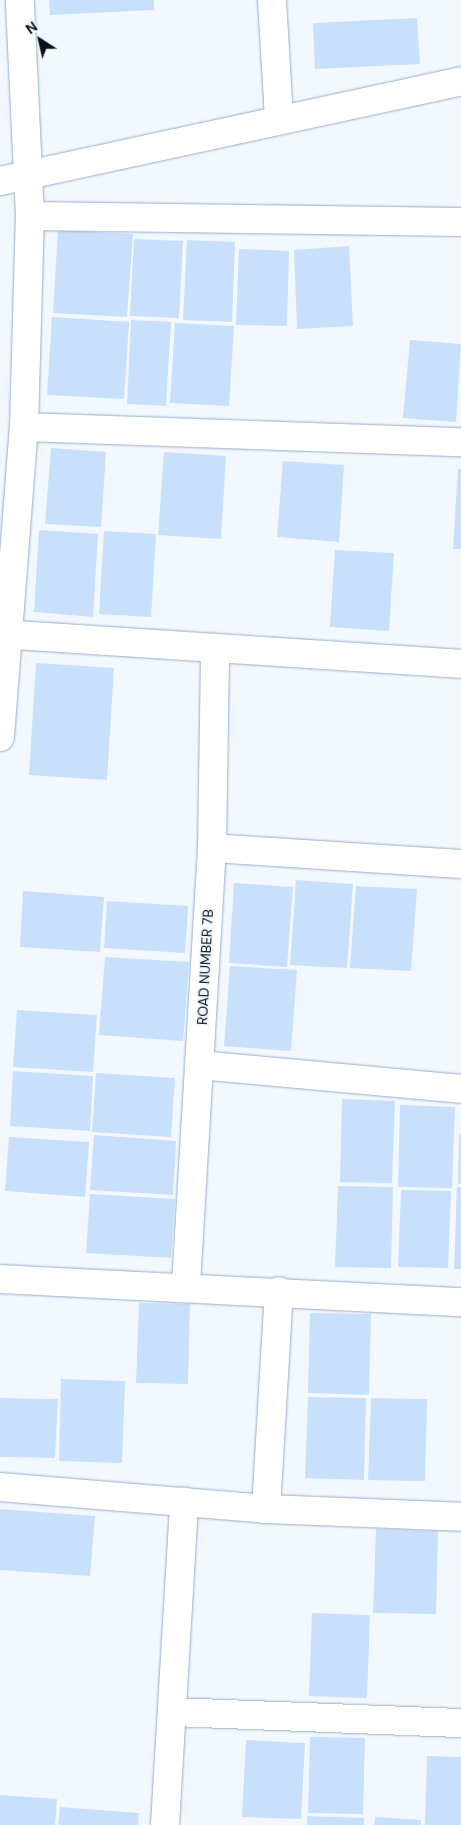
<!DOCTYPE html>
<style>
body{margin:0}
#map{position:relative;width:461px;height:1825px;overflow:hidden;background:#f3f8fe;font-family:"DM Sans",sans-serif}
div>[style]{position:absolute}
.building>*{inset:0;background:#c8e0fc}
.roads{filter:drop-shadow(0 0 1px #97adc8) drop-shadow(0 0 1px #97adc8)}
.street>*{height:28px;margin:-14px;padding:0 14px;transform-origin:14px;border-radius:14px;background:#fff}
span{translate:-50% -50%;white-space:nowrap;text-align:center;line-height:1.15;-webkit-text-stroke:4px #f3f8fe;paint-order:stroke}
.street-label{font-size:14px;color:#09111a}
.north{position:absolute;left:15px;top:15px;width:50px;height:50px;-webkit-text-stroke:4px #f3f8fe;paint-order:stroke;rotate:325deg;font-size:14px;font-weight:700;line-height:20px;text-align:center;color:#09111a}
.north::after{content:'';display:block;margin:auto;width:18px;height:22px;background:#09111a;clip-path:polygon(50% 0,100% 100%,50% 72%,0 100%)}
</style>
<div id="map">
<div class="building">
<i style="clip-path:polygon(49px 0,154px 0,154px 10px,50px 15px)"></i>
<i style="clip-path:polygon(417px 18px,420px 64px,315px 69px,313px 23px)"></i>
<i style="clip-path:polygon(58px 230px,133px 234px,127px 317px,53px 313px)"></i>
<i style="clip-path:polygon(134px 239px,183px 241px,179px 318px,130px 316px)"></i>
<i style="clip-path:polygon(187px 240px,235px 242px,232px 322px,183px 320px)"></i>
<i style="clip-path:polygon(349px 246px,353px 326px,297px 329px,294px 250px)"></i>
<i style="clip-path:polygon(239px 249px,289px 251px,287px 326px,236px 325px)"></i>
<i style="clip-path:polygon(52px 317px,129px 322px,124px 399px,47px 395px)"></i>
<i style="clip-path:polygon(131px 320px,171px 322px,166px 406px,127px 404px)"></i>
<i style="clip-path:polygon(175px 323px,234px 326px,229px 406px,170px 403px)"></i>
<i style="clip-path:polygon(410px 340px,461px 344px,456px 422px,403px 418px)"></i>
<i style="clip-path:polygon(51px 448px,106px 452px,101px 527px,45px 524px)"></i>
<i style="clip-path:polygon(164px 452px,226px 456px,221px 539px,158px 535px)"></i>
<i style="clip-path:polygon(283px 461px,344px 465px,339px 542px,277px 537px)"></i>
<i style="clip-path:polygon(458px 469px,461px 469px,461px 549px,453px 549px)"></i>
<i style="clip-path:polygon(39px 530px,98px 534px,93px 617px,34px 612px)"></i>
<i style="clip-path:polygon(104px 531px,156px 534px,151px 617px,99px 614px)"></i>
<i style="clip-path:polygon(335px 550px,394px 553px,389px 631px,330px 627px)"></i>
<i style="clip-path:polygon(36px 663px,114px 668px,107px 780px,29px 775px)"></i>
<i style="clip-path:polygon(296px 880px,353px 884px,347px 968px,290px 965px)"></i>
<i style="clip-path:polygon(234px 883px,293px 887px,287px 967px,229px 963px)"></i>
<i style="clip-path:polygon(356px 886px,417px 889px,411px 971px,350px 968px)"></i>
<i style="clip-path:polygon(23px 891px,104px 897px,100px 952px,20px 947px)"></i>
<i style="clip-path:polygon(107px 901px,188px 906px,185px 953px,104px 948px)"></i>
<i style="clip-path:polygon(105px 957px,189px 962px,183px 1041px,99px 1035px)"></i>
<i style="clip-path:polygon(230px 966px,297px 970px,291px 1051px,224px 1046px)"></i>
<i style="clip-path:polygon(17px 1010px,97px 1015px,93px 1072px,13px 1067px)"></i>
<i style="clip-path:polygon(13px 1071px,93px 1076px,90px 1131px,10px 1126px)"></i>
<i style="clip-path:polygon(96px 1073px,175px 1078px,171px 1137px,92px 1132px)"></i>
<i style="clip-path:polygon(342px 1099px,395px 1101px,392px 1183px,340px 1182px)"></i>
<i style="clip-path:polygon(400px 1105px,455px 1107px,452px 1188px,398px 1187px)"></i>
<i style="clip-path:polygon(459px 1134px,461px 1134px,461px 1184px,458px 1184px)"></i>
<i style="clip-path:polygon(94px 1135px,176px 1141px,173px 1195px,90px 1190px)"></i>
<i style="clip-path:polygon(9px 1137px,89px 1142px,85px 1197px,5px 1191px)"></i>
<i style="clip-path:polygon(338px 1186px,393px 1187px,391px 1268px,335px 1267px)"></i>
<i style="clip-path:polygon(457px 1187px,461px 1187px,461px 1269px,454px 1269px)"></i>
<i style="clip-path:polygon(401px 1190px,451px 1191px,448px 1268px,398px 1267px)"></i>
<i style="clip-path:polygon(90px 1194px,175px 1199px,171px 1258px,86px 1253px)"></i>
<i style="clip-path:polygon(139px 1303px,190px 1304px,188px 1384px,136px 1383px)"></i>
<i style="clip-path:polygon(310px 1313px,371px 1314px,369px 1395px,308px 1393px)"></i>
<i style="clip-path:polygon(61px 1379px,125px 1381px,122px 1463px,59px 1461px)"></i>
<i style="clip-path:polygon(308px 1397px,366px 1398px,364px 1480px,305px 1478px)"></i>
<i style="clip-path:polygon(0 1398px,58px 1399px,55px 1458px,0 1457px)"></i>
<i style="clip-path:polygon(371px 1398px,427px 1399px,425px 1481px,368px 1480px)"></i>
<i style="clip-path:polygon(0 1509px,95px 1516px,90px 1576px,0 1570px)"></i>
<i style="clip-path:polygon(376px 1529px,438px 1531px,436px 1614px,373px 1613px)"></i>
<i style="clip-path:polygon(312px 1613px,370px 1615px,367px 1698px,309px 1696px)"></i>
<i style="clip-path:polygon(310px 1737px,365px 1738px,363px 1814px,308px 1813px)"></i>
<i style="clip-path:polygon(246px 1740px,305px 1743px,301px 1819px,242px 1817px)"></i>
<i style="clip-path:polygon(427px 1756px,461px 1757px,461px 1825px,425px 1825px)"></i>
<i style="clip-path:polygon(0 1795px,57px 1799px,55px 1825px,0 1825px)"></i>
<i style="clip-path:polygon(60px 1807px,139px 1813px,138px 1825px,58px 1825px)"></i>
<i style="clip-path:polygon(307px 1816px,364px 1818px,364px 1825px,307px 1825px)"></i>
<i style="clip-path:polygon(375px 1817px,421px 1820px,421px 1825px,374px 1825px)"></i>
</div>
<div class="roads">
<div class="street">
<i style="left:272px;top:0;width:119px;rotate:86.6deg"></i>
<i style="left:0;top:181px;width:472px;rotate:-12.2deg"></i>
<i style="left:30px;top:216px;width:431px;rotate:0.8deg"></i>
<i style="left:24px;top:427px;width:437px;rotate:2deg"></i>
<i style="left:0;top:634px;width:462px;rotate:3.7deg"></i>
<i style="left:0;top:737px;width:311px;rotate:-85.6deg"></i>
<i style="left:24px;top:427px;width:211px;rotate:-88.4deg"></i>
<i style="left:30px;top:216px;width:216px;rotate:-92.7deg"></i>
<i style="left:212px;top:848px;width:250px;rotate:3.7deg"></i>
<i style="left:199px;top:1065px;width:263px;rotate:5.2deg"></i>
<i style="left:0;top:1279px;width:462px;rotate:2.9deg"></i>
<i style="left:186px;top:1285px;width:438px;rotate:-86.6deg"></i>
<i style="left:212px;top:848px;width:199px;rotate:-89.1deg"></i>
<i style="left:0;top:1487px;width:267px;rotate:4.7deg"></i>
<i style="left:266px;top:1509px;width:195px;rotate:2.3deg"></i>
<i style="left:266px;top:1509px;width:218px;rotate:-86.6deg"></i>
<i style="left:173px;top:1712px;width:288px;rotate:2.2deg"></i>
<i style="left:165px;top:1825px;width:324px;rotate:-86.6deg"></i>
</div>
</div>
<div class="street-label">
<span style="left:205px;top:967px;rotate:-87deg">ROAD NUMBER 7B</span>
</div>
<div class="north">N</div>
</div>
